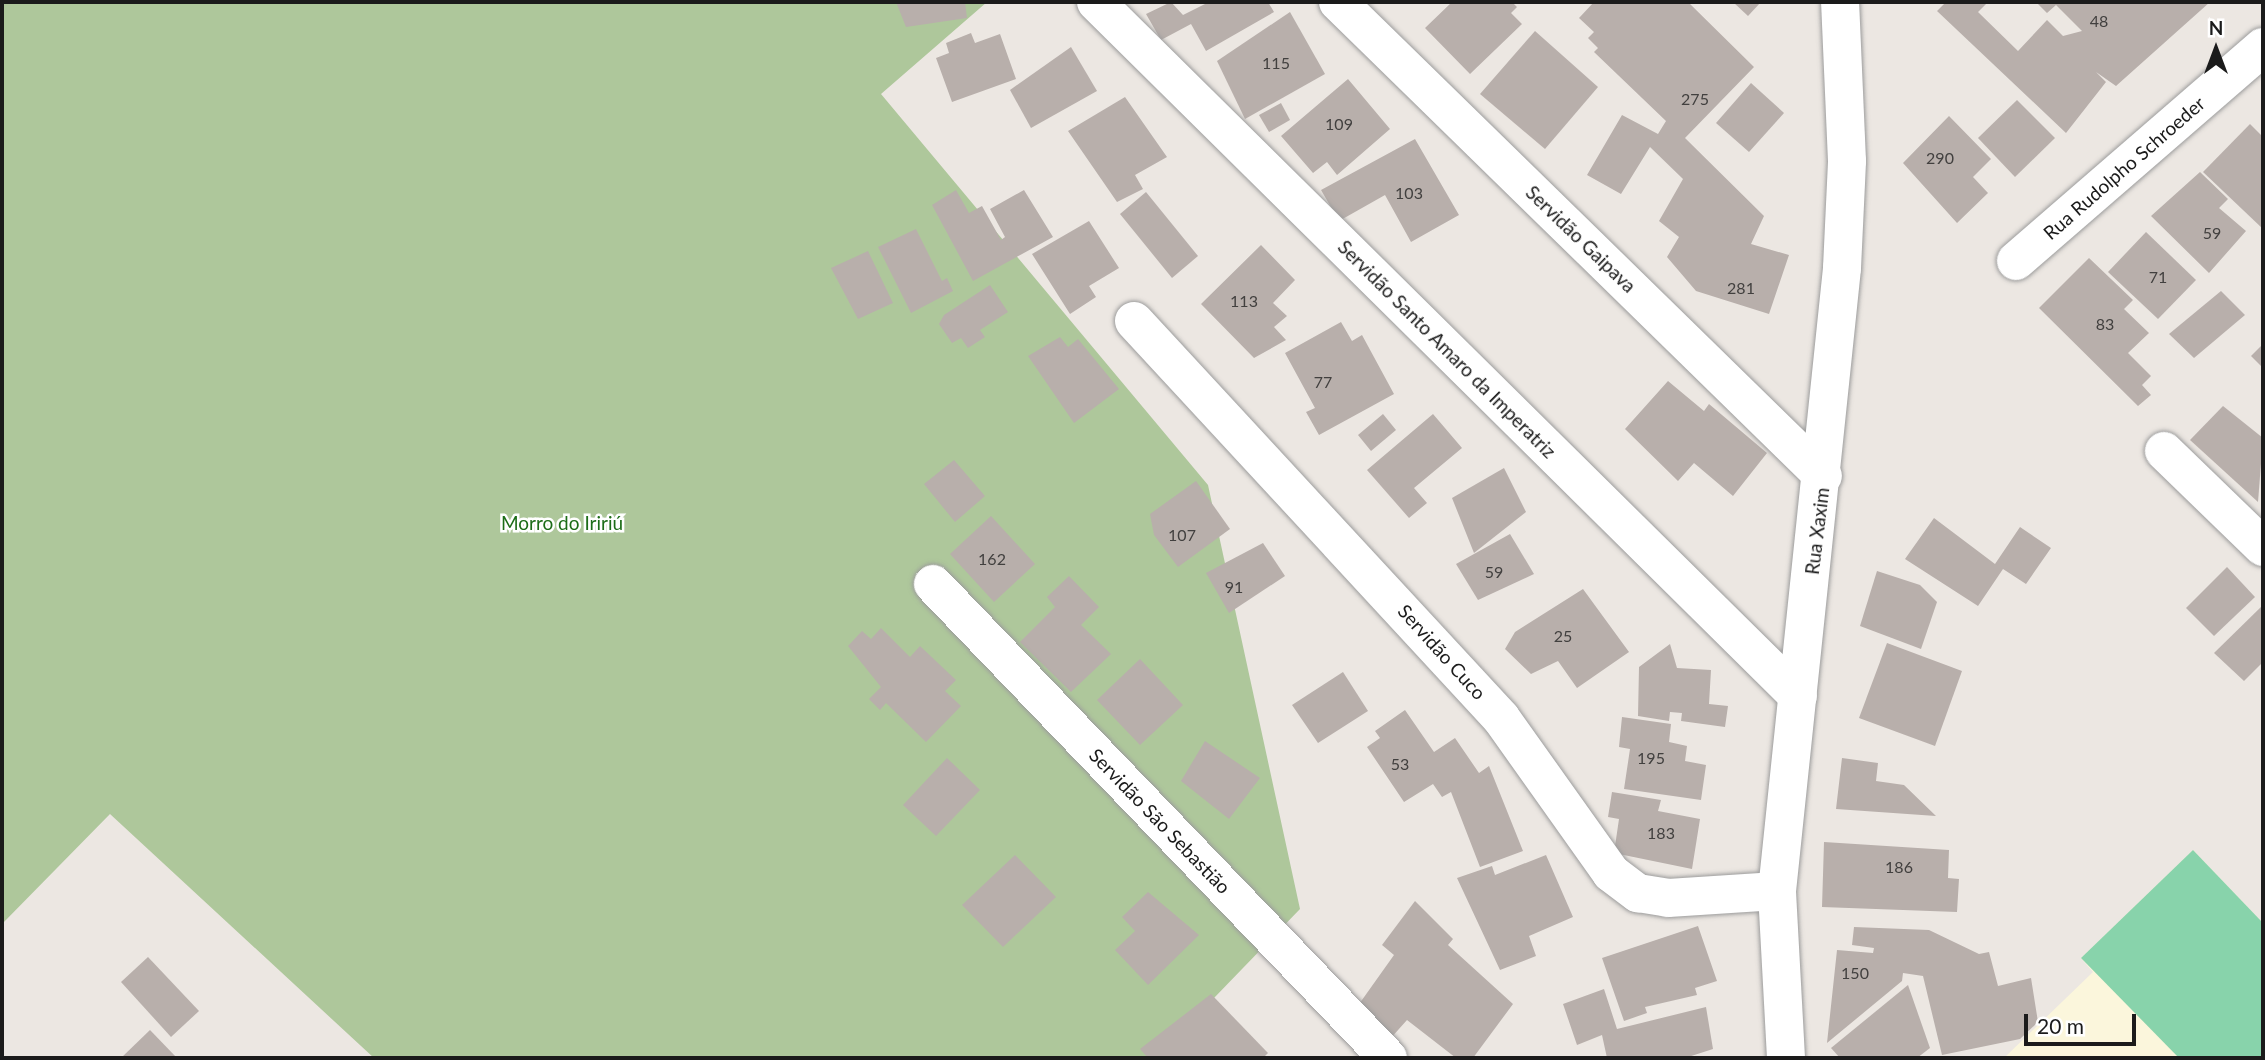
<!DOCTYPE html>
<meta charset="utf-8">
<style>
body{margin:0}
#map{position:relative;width:2265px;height:1060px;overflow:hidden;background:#ece7e2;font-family:Lato,sans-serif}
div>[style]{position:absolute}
.education>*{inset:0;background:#fbf6dc}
.forest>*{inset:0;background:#aec79b}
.pitch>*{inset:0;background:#88d3ab}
.building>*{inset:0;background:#b8afab}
.roads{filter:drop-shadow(0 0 2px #9c9c9c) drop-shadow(0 0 2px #9c9c9c)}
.minor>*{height:38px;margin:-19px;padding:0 19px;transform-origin:19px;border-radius:19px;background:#fff}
.tertiary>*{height:38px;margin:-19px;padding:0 19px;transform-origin:19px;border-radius:19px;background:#fff}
span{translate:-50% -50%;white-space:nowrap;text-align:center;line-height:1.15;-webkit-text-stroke:5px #fff;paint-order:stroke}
.number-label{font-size:16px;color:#42403f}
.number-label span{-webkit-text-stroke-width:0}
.street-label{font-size:19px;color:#1b1b1b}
.park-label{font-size:19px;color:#1c6c17}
.frame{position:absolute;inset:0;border:4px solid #1b1b1b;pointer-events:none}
.north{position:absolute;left:2181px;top:14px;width:70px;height:70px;-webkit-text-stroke:5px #fff;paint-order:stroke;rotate:0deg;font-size:19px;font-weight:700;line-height:28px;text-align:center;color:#1b1b1b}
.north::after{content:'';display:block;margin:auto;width:24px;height:32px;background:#1b1b1b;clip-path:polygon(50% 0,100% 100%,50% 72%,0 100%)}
.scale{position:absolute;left:2024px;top:1014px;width:112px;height:32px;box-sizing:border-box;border:4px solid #1b1b1b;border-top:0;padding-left:9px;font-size:21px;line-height:24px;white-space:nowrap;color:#1b1b1b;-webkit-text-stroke:5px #fff;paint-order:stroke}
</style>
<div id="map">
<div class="education">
<i style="clip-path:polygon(2193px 850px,2263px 923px,2263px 1058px,2004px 1058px,2093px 972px,2081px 958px)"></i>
</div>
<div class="forest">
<i style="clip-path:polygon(2px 2px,987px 2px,881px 94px,1208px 485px,1300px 909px,1156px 1058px,374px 1058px,110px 814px,2px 924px)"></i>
</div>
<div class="pitch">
<i style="clip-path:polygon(2193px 850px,2263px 923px,2263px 1058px,2179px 1058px,2081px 958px)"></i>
</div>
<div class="building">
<i style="clip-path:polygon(896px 2px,965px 2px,967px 18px,906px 27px)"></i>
<i style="clip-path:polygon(1171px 2px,1183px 15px,1209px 2px,1268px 2px,1274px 12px,1206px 51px,1191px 24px,1161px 40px,1146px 14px)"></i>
<i style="clip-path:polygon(1452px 2px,1512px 2px,1517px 7px,1511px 13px,1522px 24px,1470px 74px,1425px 28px)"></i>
<i style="clip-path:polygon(1594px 2px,1688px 2px,1754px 67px,1685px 138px,1764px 216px,1751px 244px,1789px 255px,1769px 314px,1696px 291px,1667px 257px,1679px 237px,1659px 221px,1683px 179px,1650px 147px,1621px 194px,1587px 175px,1622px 115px,1658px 134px,1666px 121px,1594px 52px,1598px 48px,1588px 38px,1594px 32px,1579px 18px)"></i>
<i style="clip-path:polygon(1733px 2px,1761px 2px,1748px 16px)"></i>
<i style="clip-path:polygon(1946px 2px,1988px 2px,1978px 12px,2018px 51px,2047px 20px,2063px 36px,2082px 31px,2056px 5px,2047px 13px,2036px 2px,2210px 2px,2116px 86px,2096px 72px,2106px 82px,2066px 133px,1937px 11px)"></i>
<i style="clip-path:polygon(1290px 12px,1325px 74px,1245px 119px,1217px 61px)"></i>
<i style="clip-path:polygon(1535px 31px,1598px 87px,1545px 149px,1480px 94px)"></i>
<i style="clip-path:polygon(971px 33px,975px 43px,1000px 34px,1016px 79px,952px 102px,936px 58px,949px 53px,946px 43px)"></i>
<i style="clip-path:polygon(1071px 47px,1097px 91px,1031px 128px,1010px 90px)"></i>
<i style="clip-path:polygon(1348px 79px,1390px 129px,1337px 175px,1327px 162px,1313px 173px,1281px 136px)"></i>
<i style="clip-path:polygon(1751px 83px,1784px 113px,1749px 152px,1716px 123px)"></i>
<i style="clip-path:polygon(1125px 97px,1167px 157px,1135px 175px,1143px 189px,1117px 202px,1068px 131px)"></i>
<i style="clip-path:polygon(2017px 100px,2055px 138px,2015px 177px,1978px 138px)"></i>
<i style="clip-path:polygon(1281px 103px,1290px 120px,1269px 132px,1259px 115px)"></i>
<i style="clip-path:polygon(1949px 116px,1991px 159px,1973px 177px,1988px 193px,1957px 223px,1903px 163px)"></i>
<i style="clip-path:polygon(2250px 124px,2263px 137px,2263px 229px,2203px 172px)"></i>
<i style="clip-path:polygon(1415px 139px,1459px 215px,1411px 242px,1385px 195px,1339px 221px,1321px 190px)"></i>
<i style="clip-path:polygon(2200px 172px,2228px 199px,2219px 208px,2246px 231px,2209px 273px,2151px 216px)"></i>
<i style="clip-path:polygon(956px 190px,969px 213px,982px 206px,1001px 240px,1005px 237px,990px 209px,1024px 190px,1053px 237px,973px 281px,932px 205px)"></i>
<i style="clip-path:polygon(1146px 192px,1198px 256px,1172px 278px,1120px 214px)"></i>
<i style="clip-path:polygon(1089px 221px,1119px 268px,1089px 286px,1096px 297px,1070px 314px,1032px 254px)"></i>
<i style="clip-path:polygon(916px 229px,942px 281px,947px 278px,953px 291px,911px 313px,878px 247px)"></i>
<i style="clip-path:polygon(2146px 232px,2196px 280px,2158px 319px,2108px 272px)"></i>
<i style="clip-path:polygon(1261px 245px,1295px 280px,1273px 303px,1287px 316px,1274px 327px,1286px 340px,1254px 358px,1201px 304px)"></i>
<i style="clip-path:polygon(868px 251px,893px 303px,858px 319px,831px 268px)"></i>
<i style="clip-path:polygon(2089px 258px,2133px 300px,2124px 309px,2149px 333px,2128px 353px,2151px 376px,2142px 385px,2151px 395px,2138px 406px,2039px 308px)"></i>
<i style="clip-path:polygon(990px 285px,1008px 312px,980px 330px,985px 337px,968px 348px,961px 338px,952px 343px,939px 324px,944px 315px)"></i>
<i style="clip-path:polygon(2221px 291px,2245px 315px,2194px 358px,2169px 334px)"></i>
<i style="clip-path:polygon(1341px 322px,1352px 341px,1362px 335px,1394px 394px,1319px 435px,1306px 412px,1315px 408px,1285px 353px)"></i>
<i style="clip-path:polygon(1060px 337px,1068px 347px,1078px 339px,1119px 389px,1074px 423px,1028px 356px)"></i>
<i style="clip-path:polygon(2263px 344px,2263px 368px,2251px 356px)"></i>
<i style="clip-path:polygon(1668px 381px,1704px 411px,1709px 404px,1767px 453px,1733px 496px,1694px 463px,1678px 481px,1625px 429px)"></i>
<i style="clip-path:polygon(2223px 406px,2263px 438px,2258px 502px,2190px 440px)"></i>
<i style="clip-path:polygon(1383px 414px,1396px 430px,1371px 451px,1358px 435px)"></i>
<i style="clip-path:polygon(1433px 414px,1462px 448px,1414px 488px,1427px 503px,1409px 518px,1367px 470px)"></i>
<i style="clip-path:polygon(954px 460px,985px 496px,955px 522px,924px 484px)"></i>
<i style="clip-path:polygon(1504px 468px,1526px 512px,1474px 553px,1452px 498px)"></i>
<i style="clip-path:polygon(1196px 481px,1230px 529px,1178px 567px,1154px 535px,1150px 514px)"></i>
<i style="clip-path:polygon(991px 516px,1035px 564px,994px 602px,950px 554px)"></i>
<i style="clip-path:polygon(1934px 518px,1995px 564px,2020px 527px,2051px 548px,2026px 584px,2003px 569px,1978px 606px,1905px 559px)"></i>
<i style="clip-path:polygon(1510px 534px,1534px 574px,1478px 600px,1456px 564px)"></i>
<i style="clip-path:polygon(1263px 543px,1285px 576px,1229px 613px,1206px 573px)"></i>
<i style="clip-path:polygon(2227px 567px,2255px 597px,2214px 636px,2186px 608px)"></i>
<i style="clip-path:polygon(1877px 571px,1920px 585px,1937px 602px,1921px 649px,1860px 626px)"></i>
<i style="clip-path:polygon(1069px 576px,1099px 607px,1081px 625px,1111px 654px,1071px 692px,1020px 642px,1055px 607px,1047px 597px)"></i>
<i style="clip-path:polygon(1583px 589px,1629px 652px,1577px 688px,1558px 661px,1531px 674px,1505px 649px,1515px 632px)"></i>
<i style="clip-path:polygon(2263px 605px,2263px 662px,2244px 681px,2214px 653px)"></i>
<i style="clip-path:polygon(881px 628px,910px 657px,920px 646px,956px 680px,945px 691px,961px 706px,926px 742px,886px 703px,880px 710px,869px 699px,881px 687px,848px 646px,862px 631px,871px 639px)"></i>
<i style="clip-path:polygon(1887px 643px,1962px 671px,1935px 746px,1859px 718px)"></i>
<i style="clip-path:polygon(1670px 644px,1677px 668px,1711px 670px,1709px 704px,1728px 706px,1725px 727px,1681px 721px,1682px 713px,1670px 712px,1669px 721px,1638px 716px,1639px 667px)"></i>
<i style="clip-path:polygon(1140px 659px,1183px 705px,1140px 745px,1097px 700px)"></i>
<i style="clip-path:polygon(1343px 672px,1368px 711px,1318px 743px,1292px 705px)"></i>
<i style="clip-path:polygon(1405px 710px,1434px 752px,1455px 738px,1479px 773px,1489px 766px,1523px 851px,1480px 867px,1451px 792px,1442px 797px,1433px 784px,1404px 802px,1367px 747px,1380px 738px,1375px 731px)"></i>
<i style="clip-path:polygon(1622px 717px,1671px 724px,1669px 742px,1687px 746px,1685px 761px,1706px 765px,1701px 800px,1624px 789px,1630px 749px,1619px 747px)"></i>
<i style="clip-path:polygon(1205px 741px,1260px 778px,1229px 819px,1181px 781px)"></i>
<i style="clip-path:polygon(947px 758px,980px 790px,936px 836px,903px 805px)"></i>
<i style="clip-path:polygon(1842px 758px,1878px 763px,1876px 781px,1904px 785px,1936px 816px,1836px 809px)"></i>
<i style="clip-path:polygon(1612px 792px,1661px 800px,1658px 811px,1700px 819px,1692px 869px,1614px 853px,1619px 819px,1608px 817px)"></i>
<i style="clip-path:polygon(1824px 842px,1949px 850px,1948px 878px,1959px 879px,1957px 912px,1822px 907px)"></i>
<i style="clip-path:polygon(1015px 855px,1056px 897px,1003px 947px,962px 905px)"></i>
<i style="clip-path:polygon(1546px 855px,1573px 917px,1529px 936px,1536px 956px,1500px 970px,1457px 878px,1492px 866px,1495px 875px)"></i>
<i style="clip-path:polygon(1148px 892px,1199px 935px,1148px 985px,1115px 950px,1135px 931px,1122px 917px)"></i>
<i style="clip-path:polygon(1415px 901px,1453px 939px,1448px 945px,1513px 1004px,1473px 1058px,1456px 1058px,1407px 1020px,1390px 1039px,1357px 1007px,1394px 955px,1382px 945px)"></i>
<i style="clip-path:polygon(1698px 926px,1717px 981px,1695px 988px,1697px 995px,1645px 1007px,1647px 1013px,1624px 1021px,1602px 958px)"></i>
<i style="clip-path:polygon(1854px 927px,1929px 930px,1979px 954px,1989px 952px,1998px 986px,2031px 978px,2038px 1022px,2020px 1039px,1942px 1055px,1923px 976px,1903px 973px,1902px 981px,1827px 1043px,1837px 950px,1873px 953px,1874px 948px,1852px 945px)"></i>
<i style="clip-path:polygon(148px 957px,199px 1011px,171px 1037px,121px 982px)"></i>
<i style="clip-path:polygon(1908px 985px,1930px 1048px,1917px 1058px,1840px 1058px,1831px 1048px)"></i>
<i style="clip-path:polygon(1604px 989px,1617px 1029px,1706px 1007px,1713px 1049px,1685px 1058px,1607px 1058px,1602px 1035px,1577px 1045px,1563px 1004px)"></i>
<i style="clip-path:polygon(1211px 994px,1268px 1053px,1263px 1058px,1148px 1058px,1140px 1049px)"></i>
<i style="clip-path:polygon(150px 1030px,177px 1058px,121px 1058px)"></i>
</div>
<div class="roads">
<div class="minor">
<i style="left:1096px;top:2px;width:987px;rotate:44.67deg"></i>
<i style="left:1338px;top:2px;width:678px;rotate:44.34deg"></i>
<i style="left:2016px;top:261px;width:327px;rotate:-40.9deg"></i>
<i style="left:1134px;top:321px;width:541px;rotate:47.25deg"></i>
<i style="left:1501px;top:718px;width:190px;rotate:54.6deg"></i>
<i style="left:1611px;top:873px;width:34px;rotate:37deg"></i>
<i style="left:1638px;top:893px;width:30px;rotate:9deg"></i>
<i style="left:1668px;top:898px;width:109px;rotate:-3.7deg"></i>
<i style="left:2164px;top:451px;width:138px;rotate:44.1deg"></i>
<i style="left:933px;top:584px;width:657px;rotate:46.17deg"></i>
</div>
<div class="tertiary">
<i style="left:1786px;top:1058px;width:167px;rotate:-93.1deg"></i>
<i style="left:1777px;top:891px;width:626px;rotate:-84.04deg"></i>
<i style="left:1842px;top:268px;width:107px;rotate:-87.3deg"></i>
<i style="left:1847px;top:161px;width:159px;rotate:-92.5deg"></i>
</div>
</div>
<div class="number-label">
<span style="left:2099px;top:21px">48</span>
<span style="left:1276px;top:63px">115</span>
<span style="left:1695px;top:99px">275</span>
<span style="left:1339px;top:124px">109</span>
<span style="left:1940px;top:158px">290</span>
<span style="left:1409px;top:193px">103</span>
<span style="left:2212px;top:233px">59</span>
<span style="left:2158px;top:277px">71</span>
<span style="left:1741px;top:288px">281</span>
<span style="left:1244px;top:301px">113</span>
<span style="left:2105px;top:324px">83</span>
<span style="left:1323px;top:382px">77</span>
<span style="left:1182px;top:535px">107</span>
<span style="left:992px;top:559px">162</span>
<span style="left:1494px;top:572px">59</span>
<span style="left:1234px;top:587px">91</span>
<span style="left:1563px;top:636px">25</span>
<span style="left:1651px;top:758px">195</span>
<span style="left:1400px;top:764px">53</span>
<span style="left:1661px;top:833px">183</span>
<span style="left:1899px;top:867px">186</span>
<span style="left:1855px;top:973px">150</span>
</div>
<div class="street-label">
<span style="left:2124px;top:168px;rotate:-41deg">Rua Rudolpho Schroeder</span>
<span style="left:1581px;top:239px;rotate:44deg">Servidão Gaipava</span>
<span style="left:1447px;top:349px;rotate:45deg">Servidão Santo Amaro da Imperatriz</span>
<span style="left:1817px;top:531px;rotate:-83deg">Rua Xaxim</span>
<span style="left:1442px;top:652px;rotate:48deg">Servidão Cuco</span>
<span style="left:1160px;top:821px;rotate:46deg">Servidão São Sebastião</span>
</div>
<div class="park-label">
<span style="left:562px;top:523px">Morro do Iririú</span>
</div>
<div class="frame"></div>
<div class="north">N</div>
<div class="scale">20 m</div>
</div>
